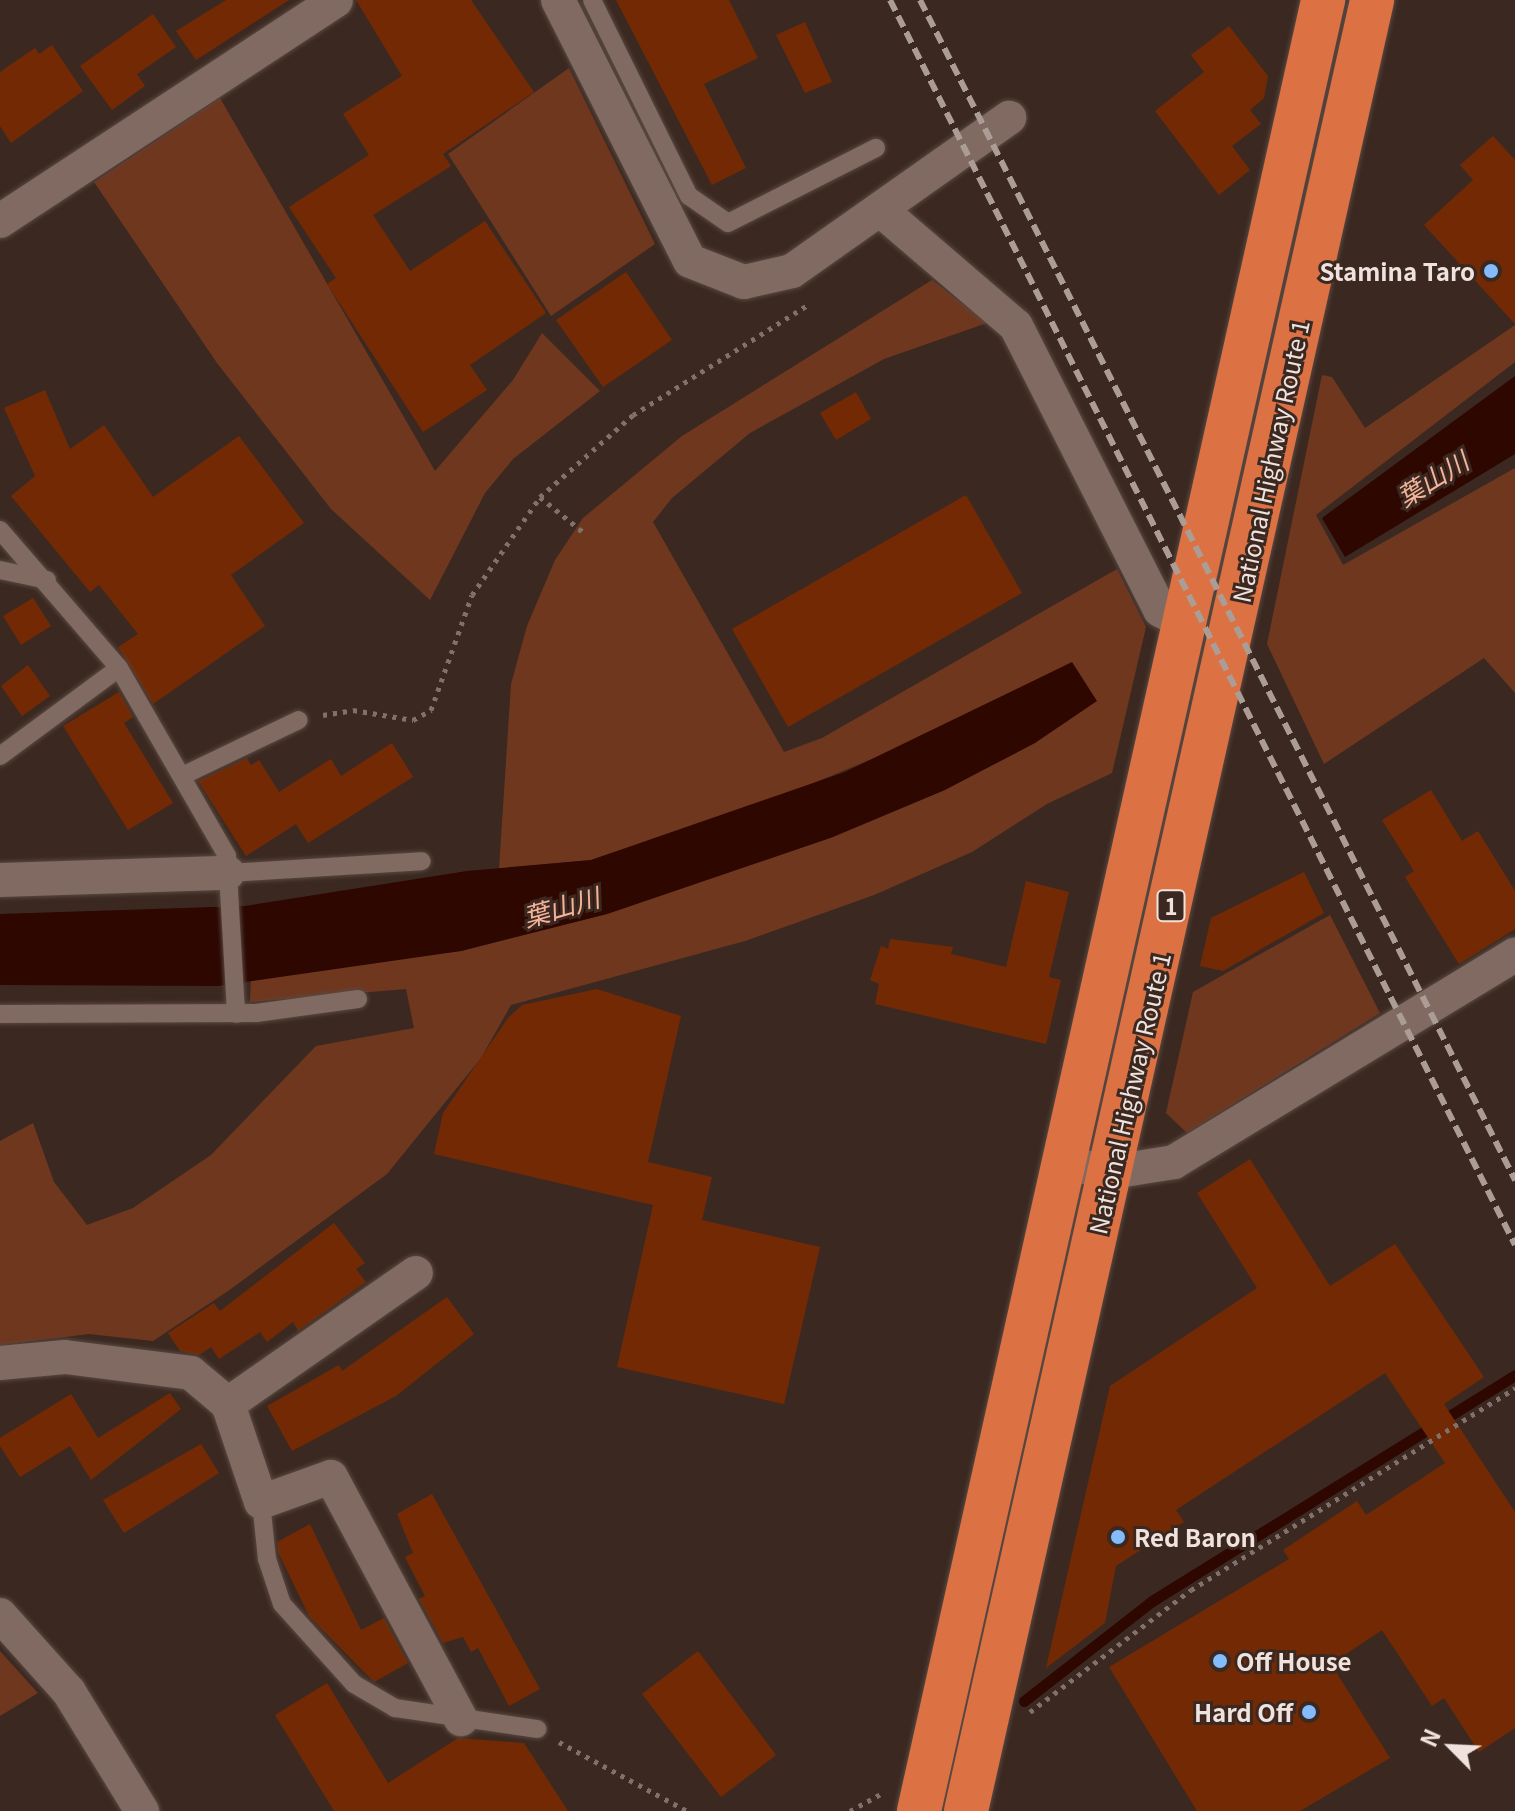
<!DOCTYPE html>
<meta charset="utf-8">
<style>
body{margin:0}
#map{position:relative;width:1515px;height:1811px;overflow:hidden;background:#3b2921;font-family:Georgia,"Noto Sans JP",serif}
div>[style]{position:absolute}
.green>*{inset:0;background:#70371f}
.water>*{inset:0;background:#2d0700}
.stream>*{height:11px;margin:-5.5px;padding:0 5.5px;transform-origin:5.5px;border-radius:5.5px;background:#2d0700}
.building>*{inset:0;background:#732a04}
.path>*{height:5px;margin-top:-2.5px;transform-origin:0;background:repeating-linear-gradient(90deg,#81716a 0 4px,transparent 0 10px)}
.roads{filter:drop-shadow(0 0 2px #584841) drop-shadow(0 0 2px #584841)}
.lane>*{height:18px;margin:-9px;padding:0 9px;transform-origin:9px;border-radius:9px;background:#806a61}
.street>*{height:34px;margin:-17px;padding:0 17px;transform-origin:17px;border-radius:17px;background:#806a61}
.highway>*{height:44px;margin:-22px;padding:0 22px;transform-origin:22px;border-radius:22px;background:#dc7143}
.rail>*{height:6px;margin-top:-3px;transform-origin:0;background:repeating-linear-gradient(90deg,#ab9d96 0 12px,transparent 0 18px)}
.dots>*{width:22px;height:22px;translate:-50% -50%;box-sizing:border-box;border:4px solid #3b2921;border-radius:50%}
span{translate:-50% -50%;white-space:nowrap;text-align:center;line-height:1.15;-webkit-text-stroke:6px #3b2921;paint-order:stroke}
.shield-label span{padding:2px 6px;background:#3b2921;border:2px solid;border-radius:6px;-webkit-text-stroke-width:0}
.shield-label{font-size:22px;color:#f0e3de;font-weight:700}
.poi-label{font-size:24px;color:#f0e3de;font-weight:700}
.right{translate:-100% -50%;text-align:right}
.left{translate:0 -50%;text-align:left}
.street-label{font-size:24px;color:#f0e3de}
.water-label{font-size:26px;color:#f5b399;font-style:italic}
.north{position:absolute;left:1411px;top:1707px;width:80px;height:80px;-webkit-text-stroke:6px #3b2921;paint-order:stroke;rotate:294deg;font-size:22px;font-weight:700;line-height:32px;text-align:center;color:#f0e3de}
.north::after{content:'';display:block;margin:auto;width:28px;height:36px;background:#f0e3de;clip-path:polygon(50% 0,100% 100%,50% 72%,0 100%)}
</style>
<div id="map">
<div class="green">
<i style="clip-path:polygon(569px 68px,655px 244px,551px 316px,448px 154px)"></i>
<i style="clip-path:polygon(220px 98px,435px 471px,513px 380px,542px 333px,600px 391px,513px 459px,485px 493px,430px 600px,331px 509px,217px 363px,94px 182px)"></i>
<i style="clip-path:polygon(932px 280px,987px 323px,884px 359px,750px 433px,672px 498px,653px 522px,784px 752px,822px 738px,1117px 569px,1146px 627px,1112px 773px,1047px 804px,972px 852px,874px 895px,745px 941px,511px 1005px,481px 1058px,387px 1174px,228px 1291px,153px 1341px,89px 1334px,0 1345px,0 1141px,33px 1123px,54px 1182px,87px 1225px,133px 1208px,211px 1155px,316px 1046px,414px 1028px,406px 989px,250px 1002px,251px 977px,461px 951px,607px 914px,833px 837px,1072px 663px,906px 745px,755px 807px,591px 860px,499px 869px,511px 684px,527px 626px,555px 560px,583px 518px,682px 436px)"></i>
<i style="clip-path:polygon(1515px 325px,1515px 362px,1316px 515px,1343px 565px,1515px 468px,1515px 693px,1484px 658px,1324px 764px,1267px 644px,1322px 375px,1332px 377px,1365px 428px)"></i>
<i style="clip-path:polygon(1330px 915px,1380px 1013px,1187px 1133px,1166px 1113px,1193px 992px)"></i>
<i style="clip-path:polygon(0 1651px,38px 1693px,0 1716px)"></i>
</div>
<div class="water">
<i style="clip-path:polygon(1515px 376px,1515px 454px,1345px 557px,1322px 518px)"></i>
<i style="clip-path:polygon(1072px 662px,1097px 701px,1035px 743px,945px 790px,833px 837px,607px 914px,461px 951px,218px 986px,0 985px,0 914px,245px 906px,467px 871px,591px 860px,845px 772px)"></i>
</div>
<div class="stream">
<i style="left:1024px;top:1701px;width:162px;rotate:-38deg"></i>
<i style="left:1152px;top:1601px;width:428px;rotate:-31.9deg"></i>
</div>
<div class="building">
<i style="clip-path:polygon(226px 0,289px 0,196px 60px,176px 31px)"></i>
<i style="clip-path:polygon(356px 0,471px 0,534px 92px,443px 154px,451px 166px,373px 215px,410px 271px,485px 221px,546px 313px,470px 365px,487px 390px,423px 432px,327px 284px,336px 278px,289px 207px,369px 155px,343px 114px,402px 76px)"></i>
<i style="clip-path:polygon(616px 0,729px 0,758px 58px,704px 84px,746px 168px,712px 185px)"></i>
<i style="clip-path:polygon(153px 14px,176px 47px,137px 74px,145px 86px,112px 110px,80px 66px)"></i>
<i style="clip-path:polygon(805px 22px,832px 82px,805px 93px,776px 35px)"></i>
<i style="clip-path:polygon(1229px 26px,1268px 76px,1264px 98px,1250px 110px,1261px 124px,1232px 146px,1250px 170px,1219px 195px,1155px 111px,1204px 72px,1191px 55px)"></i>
<i style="clip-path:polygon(52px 45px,83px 91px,11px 143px,0 126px,0 72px,35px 48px,39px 54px)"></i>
<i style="clip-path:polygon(1493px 136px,1515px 160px,1515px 324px,1424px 225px,1473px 180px,1460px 165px)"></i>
<i style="clip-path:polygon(626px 272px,672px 340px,603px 387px,556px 320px)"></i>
<i style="clip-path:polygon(45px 390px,70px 449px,104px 425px,153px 497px,239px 436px,304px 523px,231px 575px,265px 626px,153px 704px,118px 647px,138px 634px,99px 585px,90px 592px,11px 496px,35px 476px,4px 408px)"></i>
<i style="clip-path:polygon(856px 392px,871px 419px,836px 440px,820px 413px)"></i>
<i style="clip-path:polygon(966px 495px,1022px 593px,788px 727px,732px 629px)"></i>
<i style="clip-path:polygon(33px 598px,51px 626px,21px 645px,3px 616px)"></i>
<i style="clip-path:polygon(28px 665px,50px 696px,22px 716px,1px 686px)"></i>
<i style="clip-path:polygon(119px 692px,133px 717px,124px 723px,173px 803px,128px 830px,63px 726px)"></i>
<i style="clip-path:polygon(392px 743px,413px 777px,308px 843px,296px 824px,246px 856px,198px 781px,247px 758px,251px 765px,259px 760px,279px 792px,331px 759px,341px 776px)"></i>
<i style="clip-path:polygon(1431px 790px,1462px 841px,1478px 831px,1515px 891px,1515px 929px,1459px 964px,1405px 877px,1414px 871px,1382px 820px)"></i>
<i style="clip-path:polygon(1304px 872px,1324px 913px,1223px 971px,1200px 966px,1211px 918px)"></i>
<i style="clip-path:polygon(1026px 881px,1069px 892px,1049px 977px,1061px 980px,1046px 1044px,875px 1004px,879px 984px,870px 980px,881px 946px,888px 949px,890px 939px,953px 947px,951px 954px,1006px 967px)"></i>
<i style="clip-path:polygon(597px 989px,681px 1016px,648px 1162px,712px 1177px,702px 1220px,820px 1247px,784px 1404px,617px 1367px,653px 1205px,434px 1154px,443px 1113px,508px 1018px,522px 1005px)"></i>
<i style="clip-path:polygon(1250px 1159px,1330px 1286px,1395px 1244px,1484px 1377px,1444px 1404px,1515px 1512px,1515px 1728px,1479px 1752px,1444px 1698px,1432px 1706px,1382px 1630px,1331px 1664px,1390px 1758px,1300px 1811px,1197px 1811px,1109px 1667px,1289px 1559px,1283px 1550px,1357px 1501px,1366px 1515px,1445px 1463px,1385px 1373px,1176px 1510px,1184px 1522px,1116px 1566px,1105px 1623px,1046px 1668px,1110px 1386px,1257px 1288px,1197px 1193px)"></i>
<i style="clip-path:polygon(334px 1223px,365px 1263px,356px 1269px,366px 1282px,298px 1331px,293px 1322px,267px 1342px,260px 1332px,219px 1359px,211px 1347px,199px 1355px,180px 1351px,168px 1333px,214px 1303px,220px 1311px)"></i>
<i style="clip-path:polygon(447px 1297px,474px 1334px,396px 1396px,292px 1451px,267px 1406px,339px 1365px,342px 1371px)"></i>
<i style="clip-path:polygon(170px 1393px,181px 1409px,91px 1480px,70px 1446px,20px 1477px,0 1446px,0 1438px,71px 1394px,98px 1438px)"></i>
<i style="clip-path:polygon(201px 1444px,219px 1473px,124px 1533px,103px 1500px)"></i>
<i style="clip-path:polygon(432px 1494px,540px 1689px,509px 1706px,478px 1648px,471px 1652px,463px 1637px,443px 1643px,419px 1599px,425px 1596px,405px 1557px,413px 1553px,397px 1514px)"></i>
<i style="clip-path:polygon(310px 1524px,361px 1630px,384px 1618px,408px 1663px,374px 1682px,309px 1616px,278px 1552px,277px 1542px)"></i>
<i style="clip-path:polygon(698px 1651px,776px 1755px,721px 1797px,642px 1694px)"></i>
<i style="clip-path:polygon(327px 1683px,388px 1783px,458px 1738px,524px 1743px,568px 1811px,334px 1811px,275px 1715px)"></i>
</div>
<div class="path">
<i style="left:540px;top:497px;width:55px;rotate:39.1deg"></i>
<i style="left:323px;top:715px;width:30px;rotate:-9deg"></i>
<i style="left:353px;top:710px;width:61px;rotate:9.5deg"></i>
<i style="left:413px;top:720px;width:21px;rotate:-29deg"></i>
<i style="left:431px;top:710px;width:122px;rotate:-70.4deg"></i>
<i style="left:472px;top:595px;width:119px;rotate:-55.2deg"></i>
<i style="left:540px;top:497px;width:124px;rotate:-41.4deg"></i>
<i style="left:633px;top:415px;width:208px;rotate:-32.2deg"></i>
<i style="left:1030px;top:1712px;width:202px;rotate:-37.2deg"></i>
<i style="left:1191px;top:1590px;width:382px;rotate:-31.9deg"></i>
<i style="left:559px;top:1742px;width:145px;rotate:28.3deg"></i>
<i style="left:850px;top:1811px;width:39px;rotate:-29deg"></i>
</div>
<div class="roads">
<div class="lane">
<i style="left:592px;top:0;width:219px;rotate:63.7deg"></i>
<i style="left:689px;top:196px;width:47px;rotate:34.7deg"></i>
<i style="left:728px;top:223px;width:166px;rotate:-26.9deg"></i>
<i style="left:0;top:530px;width:182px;rotate:49.2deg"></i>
<i style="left:119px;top:668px;width:217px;rotate:60.1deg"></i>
<i style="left:227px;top:856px;width:158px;rotate:86.7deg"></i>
<i style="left:0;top:570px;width:48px;rotate:12deg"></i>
<i style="left:0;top:756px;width:148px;rotate:-36.5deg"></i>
<i style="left:184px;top:775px;width:127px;rotate:-25.6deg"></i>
<i style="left:228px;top:873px;width:194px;rotate:-3.5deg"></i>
<i style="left:0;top:1014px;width:256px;rotate:-0.2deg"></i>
<i style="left:256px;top:1013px;width:103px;rotate:-7.8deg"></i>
<i style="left:261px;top:1502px;width:57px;rotate:84deg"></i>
<i style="left:267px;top:1559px;width:47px;rotate:71.6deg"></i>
<i style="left:282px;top:1604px;width:108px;rotate:48deg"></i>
<i style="left:354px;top:1684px;width:48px;rotate:30.3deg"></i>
<i style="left:395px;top:1708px;width:144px;rotate:8.4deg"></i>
</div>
<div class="street">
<i style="left:558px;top:0;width:292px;rotate:63.2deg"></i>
<i style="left:690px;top:261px;width:58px;rotate:21.3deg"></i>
<i style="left:744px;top:282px;width:49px;rotate:-12.9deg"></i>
<i style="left:792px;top:271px;width:266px;rotate:-35.2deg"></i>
<i style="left:883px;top:212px;width:175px;rotate:40.6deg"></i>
<i style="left:1016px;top:326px;width:318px;rotate:63.1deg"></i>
<i style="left:1160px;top:610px;width:25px;rotate:27deg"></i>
<i style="left:0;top:221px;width:402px;rotate:-33.3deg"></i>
<i style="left:0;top:880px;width:228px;rotate:-1.8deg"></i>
<i style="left:1062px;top:1163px;width:51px;rotate:10.2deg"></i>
<i style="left:1112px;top:1172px;width:63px;rotate:-9.2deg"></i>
<i style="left:1174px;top:1162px;width:399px;rotate:-31.3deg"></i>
<i style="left:0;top:1363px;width:65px;rotate:-5.3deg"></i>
<i style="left:65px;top:1357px;width:127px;rotate:7.2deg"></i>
<i style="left:191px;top:1373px;width:48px;rotate:40deg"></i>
<i style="left:228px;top:1404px;width:103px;rotate:71.4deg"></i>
<i style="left:261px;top:1502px;width:74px;rotate:-19.7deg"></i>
<i style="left:331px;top:1477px;width:275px;rotate:61.8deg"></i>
<i style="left:228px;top:1404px;width:229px;rotate:-34.9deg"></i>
<i style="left:0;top:1615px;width:103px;rotate:48.1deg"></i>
<i style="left:69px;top:1692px;width:140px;rotate:58.5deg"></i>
</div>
<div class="highway">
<i style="left:919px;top:1811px;width:1856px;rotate:-77.42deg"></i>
<i style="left:966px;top:1811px;width:1856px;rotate:-77.36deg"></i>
</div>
</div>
<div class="rail">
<i style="left:890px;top:0;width:1393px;rotate:63.34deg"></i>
<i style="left:920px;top:0;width:1322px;rotate:63.24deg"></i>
</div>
<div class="dots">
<i style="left:1491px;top:271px;background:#84bcfb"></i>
<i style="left:1118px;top:1537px;background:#84bcfb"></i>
<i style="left:1220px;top:1661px;background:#84bcfb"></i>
<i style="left:1309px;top:1712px;background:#84bcfb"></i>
</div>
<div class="shield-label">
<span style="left:1171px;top:906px">1</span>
</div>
<div class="poi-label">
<span class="right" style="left:1475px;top:271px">Stamina Taro</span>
<span class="left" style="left:1134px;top:1537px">Red Baron</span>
<span class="left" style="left:1236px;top:1661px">Off House</span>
<span class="right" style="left:1293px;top:1712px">Hard Off</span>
</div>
<div class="street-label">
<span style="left:1270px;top:461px;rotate:-78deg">National Highway Route 1</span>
<span style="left:1129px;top:1093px;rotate:-77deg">National Highway Route 1</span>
</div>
<div class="water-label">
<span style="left:1432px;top:478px;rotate:-32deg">葉山川</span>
<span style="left:561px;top:906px;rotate:-16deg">葉山川</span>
</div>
<div class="north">N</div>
</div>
